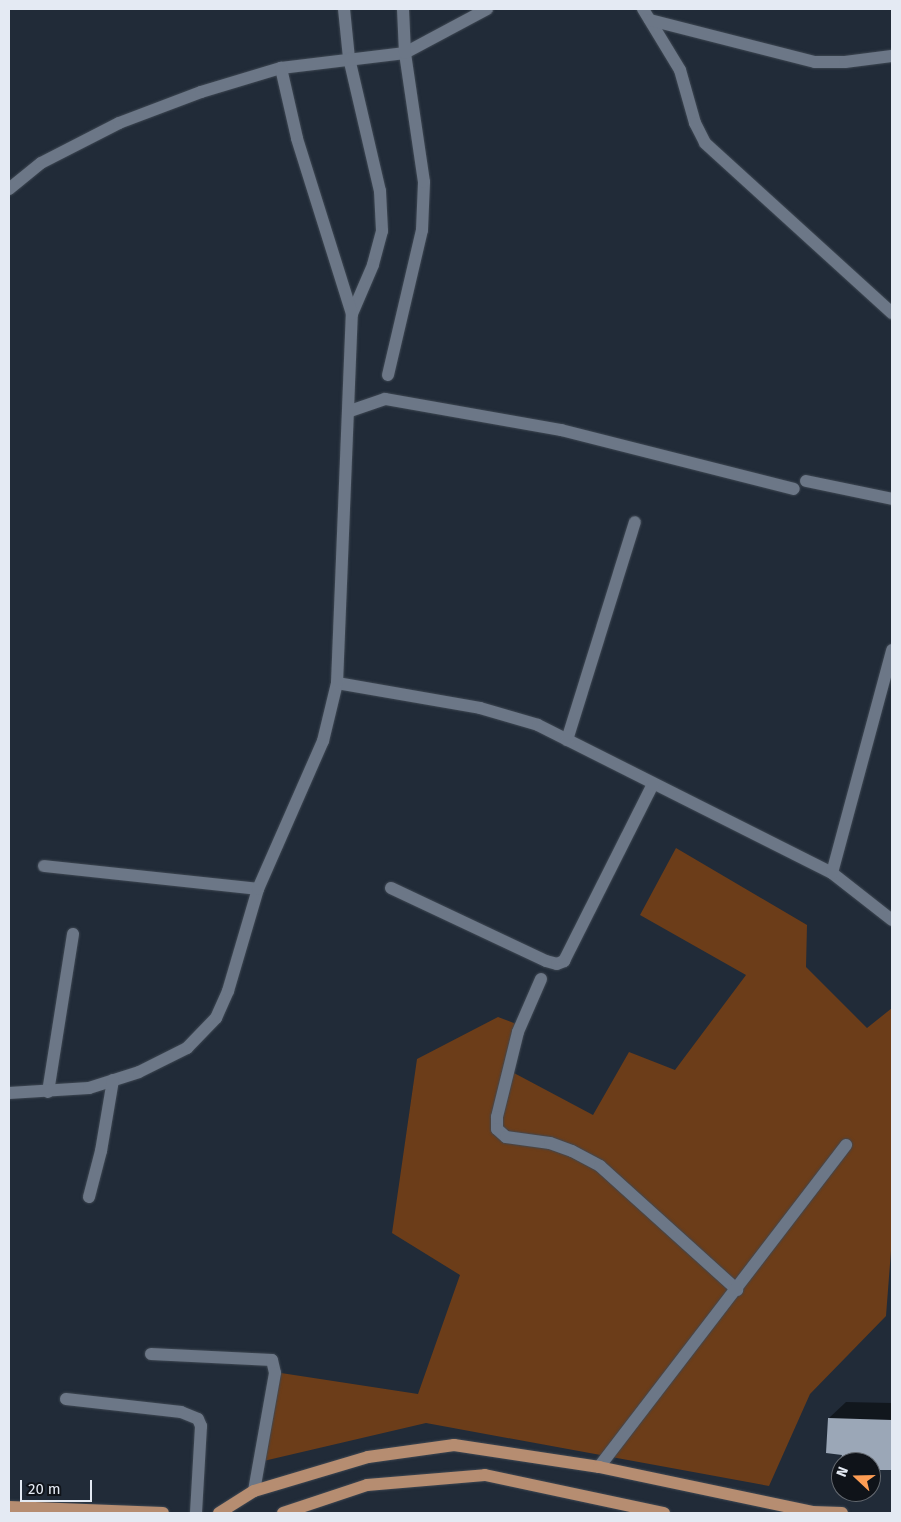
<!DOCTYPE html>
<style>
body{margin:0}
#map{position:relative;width:901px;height:1522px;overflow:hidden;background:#212b38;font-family:"Fira Sans",sans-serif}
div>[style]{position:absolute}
.green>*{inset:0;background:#6c3d19}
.shadow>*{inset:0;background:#0007}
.building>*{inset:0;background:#9ba7b7}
.roads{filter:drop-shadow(0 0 1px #3e4752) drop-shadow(0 0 1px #3e4752)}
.minor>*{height:12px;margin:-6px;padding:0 6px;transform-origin:6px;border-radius:6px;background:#6c7787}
.major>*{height:12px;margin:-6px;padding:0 6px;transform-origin:6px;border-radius:6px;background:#b68d71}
span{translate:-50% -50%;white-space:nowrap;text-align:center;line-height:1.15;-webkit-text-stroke:5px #0f1319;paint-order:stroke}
.frame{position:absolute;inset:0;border:10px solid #e4eaf3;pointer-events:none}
.north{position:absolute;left:831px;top:1452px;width:50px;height:50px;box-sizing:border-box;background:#0f1319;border:1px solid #646970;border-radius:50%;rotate:291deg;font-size:14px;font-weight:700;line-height:20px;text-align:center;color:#e4eaf3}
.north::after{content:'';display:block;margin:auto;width:18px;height:22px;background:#fd9d54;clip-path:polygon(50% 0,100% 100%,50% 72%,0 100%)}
.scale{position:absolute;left:20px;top:1480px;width:72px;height:22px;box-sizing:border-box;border:2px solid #e4eaf3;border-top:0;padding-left:6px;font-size:15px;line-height:18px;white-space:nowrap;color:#e4eaf3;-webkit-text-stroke:4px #0f1319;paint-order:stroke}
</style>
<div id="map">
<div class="green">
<i style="clip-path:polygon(676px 848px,807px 925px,806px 967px,867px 1028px,892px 1008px,892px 1238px,886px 1316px,810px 1394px,769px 1486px,426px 1423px,255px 1463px,281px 1373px,418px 1394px,460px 1275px,392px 1233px,417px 1059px,498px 1017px,524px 1027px,514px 1073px,593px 1115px,629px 1052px,675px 1070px,746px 975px,640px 915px)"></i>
</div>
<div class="shadow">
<i style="clip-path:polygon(846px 1402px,892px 1403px,892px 1468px,871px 1469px,871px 1462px,841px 1462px,844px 1454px,829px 1418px)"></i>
</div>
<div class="building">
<i style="clip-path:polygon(828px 1418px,892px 1420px,892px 1470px,871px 1470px,871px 1462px,841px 1462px,841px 1470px,837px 1470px,842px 1455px,826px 1453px)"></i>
</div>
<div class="roads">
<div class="minor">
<i style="left:344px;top:9px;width:49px;rotate:84.2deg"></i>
<i style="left:349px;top:58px;width:137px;rotate:76.9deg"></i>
<i style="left:380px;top:191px;width:40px;rotate:87.1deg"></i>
<i style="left:382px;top:231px;width:35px;rotate:105deg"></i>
<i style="left:373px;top:265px;width:53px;rotate:113.2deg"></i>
<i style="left:643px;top:9px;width:71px;rotate:58.8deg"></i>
<i style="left:680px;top:70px;width:55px;rotate:74.2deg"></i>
<i style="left:695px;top:123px;width:22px;rotate:63deg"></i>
<i style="left:705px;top:143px;width:253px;rotate:42.3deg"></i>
<i style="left:650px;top:20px;width:170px;rotate:14.3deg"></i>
<i style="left:815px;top:62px;width:30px"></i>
<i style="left:845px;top:62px;width:47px;rotate:-7.3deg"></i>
<i style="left:9px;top:189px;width:41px;rotate:-39.1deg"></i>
<i style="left:41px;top:163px;width:88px;rotate:-27.1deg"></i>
<i style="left:119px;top:123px;width:88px;rotate:-20.7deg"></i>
<i style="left:201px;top:92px;width:84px;rotate:-16.7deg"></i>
<i style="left:281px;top:68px;width:125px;rotate:-6.9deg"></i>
<i style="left:405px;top:53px;width:93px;rotate:-28.2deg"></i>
<i style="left:388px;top:375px;width:149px;rotate:-76.8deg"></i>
<i style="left:422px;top:230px;width:48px;rotate:-87.6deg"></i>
<i style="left:424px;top:182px;width:130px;rotate:-98.4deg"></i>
<i style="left:405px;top:53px;width:44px;rotate:-92.6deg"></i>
<i style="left:350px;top:411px;width:37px;rotate:-19deg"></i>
<i style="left:385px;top:399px;width:179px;rotate:10deg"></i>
<i style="left:561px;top:430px;width:240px;rotate:14.2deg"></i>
<i style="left:806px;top:481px;width:88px;rotate:11.8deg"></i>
<i style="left:337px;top:683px;width:145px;rotate:9.9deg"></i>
<i style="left:480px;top:708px;width:60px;rotate:16.3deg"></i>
<i style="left:538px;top:725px;width:329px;rotate:26.7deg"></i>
<i style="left:832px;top:873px;width:76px;rotate:38.1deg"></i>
<i style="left:567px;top:740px;width:228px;rotate:-72.7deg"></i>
<i style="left:44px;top:866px;width:215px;rotate:6.1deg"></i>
<i style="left:832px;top:873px;width:231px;rotate:-74.9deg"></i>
<i style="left:391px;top:888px;width:171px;rotate:25.2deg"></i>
<i style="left:546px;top:961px;width:11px;rotate:15deg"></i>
<i style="left:557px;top:964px;width:8px;rotate:-23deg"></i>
<i style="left:564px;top:961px;width:198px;rotate:-63.3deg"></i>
<i style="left:541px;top:979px;width:58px;rotate:113.5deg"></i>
<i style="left:518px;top:1032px;width:88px;rotate:103.9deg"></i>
<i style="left:497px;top:1117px;width:12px;rotate:90deg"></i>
<i style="left:497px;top:1129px;width:12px;rotate:42deg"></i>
<i style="left:506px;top:1137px;width:44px;rotate:7.8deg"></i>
<i style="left:550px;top:1143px;width:23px;rotate:20deg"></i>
<i style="left:572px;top:1151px;width:32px;rotate:28deg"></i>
<i style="left:600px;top:1166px;width:185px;rotate:42.1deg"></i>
<i style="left:48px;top:1092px;width:160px;rotate:-81deg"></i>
<i style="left:9px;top:1093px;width:80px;rotate:-3.6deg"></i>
<i style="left:89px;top:1088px;width:52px;rotate:-17.7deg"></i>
<i style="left:139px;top:1072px;width:54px;rotate:-26.6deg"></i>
<i style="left:187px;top:1048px;width:42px;rotate:-46deg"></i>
<i style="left:216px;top:1018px;width:30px;rotate:-66deg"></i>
<i style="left:228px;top:991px;width:106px;rotate:-73.6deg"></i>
<i style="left:258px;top:889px;width:162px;rotate:-66.3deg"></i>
<i style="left:323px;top:741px;width:60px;rotate:-76.4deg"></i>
<i style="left:337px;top:683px;width:369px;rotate:-87.7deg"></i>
<i style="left:352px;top:314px;width:184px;rotate:-107.4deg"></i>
<i style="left:297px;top:138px;width:72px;rotate:-102.9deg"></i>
<i style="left:89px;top:1197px;width:48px;rotate:-75.4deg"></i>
<i style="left:101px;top:1151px;width:72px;rotate:-80.4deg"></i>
<i style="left:151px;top:1354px;width:121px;rotate:2.8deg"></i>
<i style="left:272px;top:1360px;width:13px;rotate:77deg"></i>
<i style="left:275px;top:1373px;width:120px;rotate:100.1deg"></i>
<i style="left:66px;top:1399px;width:116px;rotate:6.4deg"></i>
<i style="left:181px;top:1412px;width:18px;rotate:22deg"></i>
<i style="left:198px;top:1419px;width:8px;rotate:67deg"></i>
<i style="left:201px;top:1426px;width:87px;rotate:93.3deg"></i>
<i style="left:599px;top:1467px;width:406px;rotate:-52.5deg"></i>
</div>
<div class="major">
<i style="left:9px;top:1507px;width:154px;rotate:2.2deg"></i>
<i style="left:219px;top:1513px;width:41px;rotate:-32.2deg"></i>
<i style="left:254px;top:1491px;width:119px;rotate:-16.6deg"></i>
<i style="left:368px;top:1457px;width:87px;rotate:-7.9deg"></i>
<i style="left:454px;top:1445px;width:147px;rotate:8.6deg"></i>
<i style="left:599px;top:1467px;width:218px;rotate:11.9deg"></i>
<i style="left:812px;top:1512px;width:30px;rotate:2deg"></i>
<i style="left:283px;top:1513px;width:89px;rotate:-18.4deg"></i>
<i style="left:367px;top:1485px;width:118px;rotate:-4.8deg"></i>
<i style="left:485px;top:1475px;width:183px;rotate:12deg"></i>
</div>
</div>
<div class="frame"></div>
<div class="north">N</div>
<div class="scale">20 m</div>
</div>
